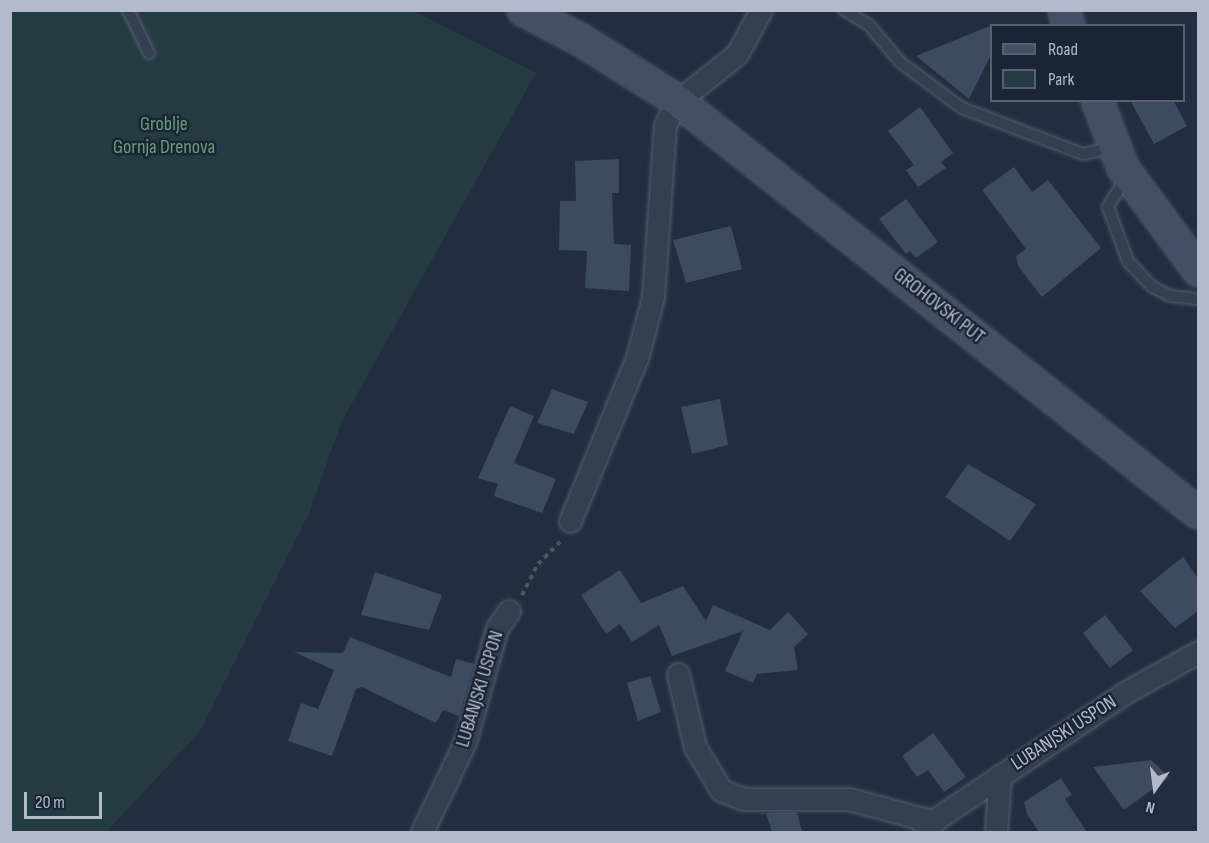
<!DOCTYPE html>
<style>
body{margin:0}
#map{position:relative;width:1209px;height:843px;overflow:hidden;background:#222d40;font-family:"Sofia Sans Condensed",sans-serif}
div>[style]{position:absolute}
.green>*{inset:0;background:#243c41}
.building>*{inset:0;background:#3d4b60}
.path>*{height:4px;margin-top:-2px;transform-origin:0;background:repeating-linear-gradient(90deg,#42595e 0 4.5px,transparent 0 9px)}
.roads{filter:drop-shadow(0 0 2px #545d6e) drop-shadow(0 0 2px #545d6e)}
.lane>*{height:10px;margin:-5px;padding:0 5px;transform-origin:5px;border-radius:5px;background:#363f50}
.street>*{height:21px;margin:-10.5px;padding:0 10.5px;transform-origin:10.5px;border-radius:10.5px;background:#363f50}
.secondary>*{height:30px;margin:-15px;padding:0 15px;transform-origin:15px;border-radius:15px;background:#444e64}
span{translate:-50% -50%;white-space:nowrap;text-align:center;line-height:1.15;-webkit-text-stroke:5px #1b2435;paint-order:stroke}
.park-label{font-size:20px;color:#679e77}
.street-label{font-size:20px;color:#b2bacb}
.frame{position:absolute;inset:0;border:12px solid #b2bacb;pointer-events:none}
.legend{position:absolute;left:990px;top:24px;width:195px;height:78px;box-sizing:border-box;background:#1b2435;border:2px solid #576071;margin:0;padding:8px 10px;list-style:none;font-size:18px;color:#b2bacb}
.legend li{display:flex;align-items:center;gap:12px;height:30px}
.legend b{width:30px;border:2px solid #576071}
.north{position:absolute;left:1125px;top:759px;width:60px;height:60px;-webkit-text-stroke:4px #1b2435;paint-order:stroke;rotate:194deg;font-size:16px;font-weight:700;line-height:24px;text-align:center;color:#b2bacb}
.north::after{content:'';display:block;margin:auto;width:21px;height:27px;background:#b2bacb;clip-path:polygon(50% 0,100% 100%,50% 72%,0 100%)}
.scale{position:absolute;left:24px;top:792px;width:78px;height:27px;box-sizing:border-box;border:3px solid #b2bacb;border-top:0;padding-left:8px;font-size:18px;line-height:21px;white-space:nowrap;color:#b2bacb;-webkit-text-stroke:4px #1b2435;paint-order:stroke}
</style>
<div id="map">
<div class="green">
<i style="clip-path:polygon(10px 11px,414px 11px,536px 73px,341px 423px,310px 511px,199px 733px,106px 832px,11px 832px)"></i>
</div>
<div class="building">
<i style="clip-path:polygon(992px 25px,992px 53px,969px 99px,916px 56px)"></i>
<i style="clip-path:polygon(1130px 100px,1173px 100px,1187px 126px,1154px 144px)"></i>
<i style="clip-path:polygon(920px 107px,953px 153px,941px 162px,946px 168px,918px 187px,906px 170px,914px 165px,888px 131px)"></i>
<i style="clip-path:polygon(619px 159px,619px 193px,612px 193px,614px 244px,631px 245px,629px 291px,585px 288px,587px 251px,559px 250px,560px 201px,576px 201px,575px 161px)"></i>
<i style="clip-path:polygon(1014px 167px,1032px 192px,1048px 180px,1101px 248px,1042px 297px,1018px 266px,1016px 256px,1026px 249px,982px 190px)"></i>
<i style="clip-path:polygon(906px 199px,938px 242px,916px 258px,910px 251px,906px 254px,879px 219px)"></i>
<i style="clip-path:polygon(731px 226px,742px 269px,686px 283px,673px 240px)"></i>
<i style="clip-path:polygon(552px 389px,588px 402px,574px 434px,537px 423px)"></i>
<i style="clip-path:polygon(720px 399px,728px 445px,692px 454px,681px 407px)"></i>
<i style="clip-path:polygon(510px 406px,534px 416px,514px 463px,556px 479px,542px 513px,494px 496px,498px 484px,478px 478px)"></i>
<i style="clip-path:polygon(968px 464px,1036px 504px,1010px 541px,945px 497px)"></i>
<i style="clip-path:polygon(1183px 557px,1198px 578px,1198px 611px,1175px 628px,1140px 591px)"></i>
<i style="clip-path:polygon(620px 570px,641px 603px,683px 586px,706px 621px,713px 605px,770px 630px,788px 612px,808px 634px,794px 647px,798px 670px,757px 674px,753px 683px,725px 671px,743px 631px,672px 656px,659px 625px,632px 642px,620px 624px,606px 634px,581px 595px)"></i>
<i style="clip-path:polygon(375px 572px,442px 595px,429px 630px,361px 615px)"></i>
<i style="clip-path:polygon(1105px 615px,1133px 650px,1110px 668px,1083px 633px)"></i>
<i style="clip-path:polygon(350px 637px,451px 677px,456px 659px,474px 664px,459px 716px,443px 710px,436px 723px,362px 687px,356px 689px,332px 756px,288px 741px,301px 703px,318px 709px,334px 670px,294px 652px,343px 653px)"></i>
<i style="clip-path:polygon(650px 676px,661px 712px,638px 721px,627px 683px)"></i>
<i style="clip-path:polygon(933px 733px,966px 777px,944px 792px,928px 770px,917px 777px,902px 756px)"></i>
<i style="clip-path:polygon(1151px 760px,1169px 777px,1124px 810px,1093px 767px)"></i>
<i style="clip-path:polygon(1061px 778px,1072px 795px,1065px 799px,1087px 832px,1039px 832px,1027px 814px,1024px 802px)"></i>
<i style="clip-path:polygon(797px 812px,802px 832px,772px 832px,766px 813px)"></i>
</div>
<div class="path">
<i style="left:522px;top:595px;width:35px;rotate:-63deg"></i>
<i style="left:538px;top:564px;width:33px;rotate:-45deg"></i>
</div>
<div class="roads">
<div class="lane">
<i style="left:128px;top:10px;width:48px;rotate:64deg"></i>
<i style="left:844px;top:10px;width:29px;rotate:31deg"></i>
<i style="left:869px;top:25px;width:48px;rotate:50deg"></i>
<i style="left:900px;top:62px;width:77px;rotate:36.6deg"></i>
<i style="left:962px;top:108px;width:129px;rotate:20.8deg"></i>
<i style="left:1083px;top:154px;width:30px;rotate:-12deg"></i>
<i style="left:1127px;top:176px;width:36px;rotate:122deg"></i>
<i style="left:1108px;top:207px;width:58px;rotate:69.7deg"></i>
<i style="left:1128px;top:261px;width:34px;rotate:47deg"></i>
<i style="left:1151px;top:286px;width:21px;rotate:28deg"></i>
<i style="left:1170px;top:296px;width:28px;rotate:6deg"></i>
</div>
<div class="street">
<i style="left:570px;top:521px;width:176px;rotate:-67.7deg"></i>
<i style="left:637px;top:358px;width:63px;rotate:-75.3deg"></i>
<i style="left:653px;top:297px;width:172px;rotate:-86deg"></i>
<i style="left:665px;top:125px;width:27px;rotate:-62deg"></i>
<i style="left:678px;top:101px;width:75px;rotate:-38.5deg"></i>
<i style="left:737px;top:54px;width:50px;rotate:-61.4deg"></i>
<i style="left:678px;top:674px;width:75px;rotate:76.9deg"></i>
<i style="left:695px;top:747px;width:50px;rotate:58.8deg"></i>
<i style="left:721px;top:790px;width:24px;rotate:22deg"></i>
<i style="left:743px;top:799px;width:106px"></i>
<i style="left:849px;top:799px;width:88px;rotate:15.1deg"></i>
<i style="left:924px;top:827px;width:245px;rotate:-33.7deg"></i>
<i style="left:1128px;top:691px;width:80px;rotate:-29.1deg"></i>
<i style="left:422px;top:832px;width:100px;rotate:-64.5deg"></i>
<i style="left:465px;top:742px;width:118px;rotate:-74.3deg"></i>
<i style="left:497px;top:628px;width:21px;rotate:-55deg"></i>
<i style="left:996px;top:832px;width:57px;rotate:-86deg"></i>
</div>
<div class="secondary">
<i style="left:523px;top:10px;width:65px;rotate:27.3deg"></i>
<i style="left:581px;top:40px;width:115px;rotate:32.2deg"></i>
<i style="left:678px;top:101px;width:663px;rotate:38.39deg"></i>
<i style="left:1064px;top:10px;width:17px;rotate:73deg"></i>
<i style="left:1097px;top:100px;width:73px;rotate:69.1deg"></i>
<i style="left:1123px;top:168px;width:127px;rotate:53.7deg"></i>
</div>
</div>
<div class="park-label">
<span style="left:164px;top:136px">Groblje<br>Gornja Drenova</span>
</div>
<div class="street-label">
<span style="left:939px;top:306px;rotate:38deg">GROHOVSKI PUT</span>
<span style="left:480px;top:689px;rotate:-73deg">LUBANJSKI USPON</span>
<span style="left:1064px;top:733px;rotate:-33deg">LUBANJSKI USPON</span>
</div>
<div class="frame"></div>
<ul class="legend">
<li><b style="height:8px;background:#444e64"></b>Road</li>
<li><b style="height:16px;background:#243c41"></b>Park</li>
</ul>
<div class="north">N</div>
<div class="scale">20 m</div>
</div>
